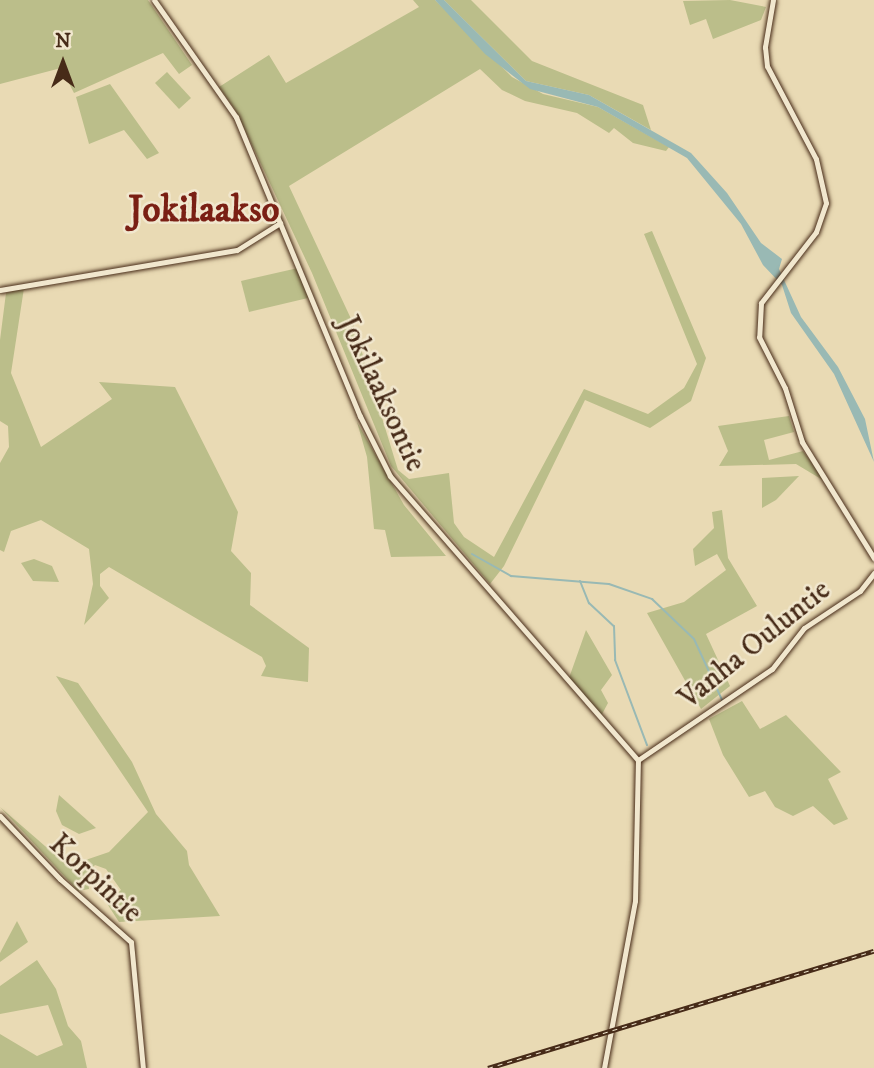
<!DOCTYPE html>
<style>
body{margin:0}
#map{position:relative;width:874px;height:1068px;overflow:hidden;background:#e9dab4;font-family:"IM FELL DW Pica",serif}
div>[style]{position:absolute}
.green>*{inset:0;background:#bbbe8a}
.water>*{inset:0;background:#99b9b4}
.stream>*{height:2px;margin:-1px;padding:0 1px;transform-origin:1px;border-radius:1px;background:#99b9b4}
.roads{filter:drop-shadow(0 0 2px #472b18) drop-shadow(0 0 2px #472b18)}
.secondary>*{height:5px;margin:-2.5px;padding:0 2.5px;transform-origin:2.5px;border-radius:2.5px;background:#f1e7ce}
.rail>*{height:4.5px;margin-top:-2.25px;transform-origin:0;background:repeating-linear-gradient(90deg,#f1e7ce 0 5px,#472b18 0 10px);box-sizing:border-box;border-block:2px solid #472b18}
span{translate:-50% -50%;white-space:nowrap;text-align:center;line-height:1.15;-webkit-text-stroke:5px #f1e7ce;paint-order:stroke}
.street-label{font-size:30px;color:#472b18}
.district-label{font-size:37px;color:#7a1f14;font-weight:700}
.north{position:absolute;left:28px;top:28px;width:70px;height:70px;-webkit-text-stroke:5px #f1e7ce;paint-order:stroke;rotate:0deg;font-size:19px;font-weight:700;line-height:28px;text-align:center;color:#472b18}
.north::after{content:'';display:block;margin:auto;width:24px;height:32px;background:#472b18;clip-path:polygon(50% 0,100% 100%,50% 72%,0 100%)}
</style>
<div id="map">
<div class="green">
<i style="clip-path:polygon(0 0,148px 0,192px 65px,179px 74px,163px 53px,74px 93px,61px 68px,0 84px)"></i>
<i style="clip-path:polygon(413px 0,435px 0,512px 77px,543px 94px,598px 107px,669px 147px,666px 151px,633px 143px,614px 128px,609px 133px,577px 113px,525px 101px,502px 90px,480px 69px,289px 186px,353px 323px,398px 470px,409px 479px,449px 473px,454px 523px,464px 537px,494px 557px,584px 389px,648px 414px,684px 388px,697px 364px,644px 234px,652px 231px,706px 358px,691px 401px,650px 428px,585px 400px,504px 566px,490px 584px,391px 466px,312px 273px,236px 111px,219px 87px,269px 55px,286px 83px,419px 7px)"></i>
<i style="clip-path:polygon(444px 0,471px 0,532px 61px,643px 105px,651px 130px,589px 95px,526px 81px)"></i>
<i style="clip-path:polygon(730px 0,766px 7px,761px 20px,713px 39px,706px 19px,690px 25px,683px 1px)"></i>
<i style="clip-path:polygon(167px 72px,191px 98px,179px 109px,155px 83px)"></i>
<i style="clip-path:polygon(110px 84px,159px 153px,147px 159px,124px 130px,89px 144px,76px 97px)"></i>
<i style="clip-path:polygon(298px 268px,308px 298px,249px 312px,241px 281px)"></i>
<i style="clip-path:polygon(24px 288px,11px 373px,41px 447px,112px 399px,99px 382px,175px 387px,238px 512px,231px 551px,251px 573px,250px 605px,309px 648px,308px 682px,261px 676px,266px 666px,262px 657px,109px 567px,100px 574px,100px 586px,109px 598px,84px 625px,93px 584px,89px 549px,41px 520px,11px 531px,4px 552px,0 550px,0 463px,9px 447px,8px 426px,0 421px,0 340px,6px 293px)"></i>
<i style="clip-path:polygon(789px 416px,794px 432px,764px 440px,769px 460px,803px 451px,826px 482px,796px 464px,719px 466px,728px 451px,718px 426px)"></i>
<i style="clip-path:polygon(357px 422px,404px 505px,446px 556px,391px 557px,385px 530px,374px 529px,367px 457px)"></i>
<i style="clip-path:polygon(799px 476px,776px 500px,762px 508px,762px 478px)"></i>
<i style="clip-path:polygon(722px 510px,728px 558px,757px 606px,706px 634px,730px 686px,701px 709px,647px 613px,684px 602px,726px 570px,717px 554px,695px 566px,693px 549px,714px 528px,712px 512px)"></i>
<i style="clip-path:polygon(34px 559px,52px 566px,59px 582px,33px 581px,21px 563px)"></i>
<i style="clip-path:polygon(586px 630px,612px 675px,601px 690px,608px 703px,601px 716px,569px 678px)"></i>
<i style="clip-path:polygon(56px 676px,78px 683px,132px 762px,156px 814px,187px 851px,189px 865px,220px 916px,119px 922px,106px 902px,121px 890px,106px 869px,95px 865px,87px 873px,89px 889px,78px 891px,0 807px,68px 866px,109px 852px,148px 812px)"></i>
<i style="clip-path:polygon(742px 701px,760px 729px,786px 715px,841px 772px,828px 779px,848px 819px,834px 825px,813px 806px,793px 816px,775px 807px,765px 791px,749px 797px,723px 755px,709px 719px)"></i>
<i style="clip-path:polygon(59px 795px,96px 828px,79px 834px,62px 825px,56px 811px)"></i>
<i style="clip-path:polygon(17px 921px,28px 942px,0 962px,0 953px)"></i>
<i style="clip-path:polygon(37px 960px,56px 989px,68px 1026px,81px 1041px,87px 1068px,0 1068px,0 1034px,37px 1056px,63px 1045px,48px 1005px,0 1014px,0 986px)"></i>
</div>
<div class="water">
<i style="clip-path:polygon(435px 0,444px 0,526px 81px,589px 95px,691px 153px,727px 193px,761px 243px,782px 259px,779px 269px,801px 317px,838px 367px,865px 419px,874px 462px,834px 374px,791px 313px,782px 285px,763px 265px,741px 224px,687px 158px,598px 107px,530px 89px,485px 54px)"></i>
</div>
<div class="stream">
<i style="left:472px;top:554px;width:45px;rotate:29.4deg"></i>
<i style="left:511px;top:576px;width:98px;rotate:4.7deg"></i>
<i style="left:609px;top:584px;width:46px;rotate:19.2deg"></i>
<i style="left:652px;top:599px;width:58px;rotate:43.6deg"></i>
<i style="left:694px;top:639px;width:67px;rotate:65.3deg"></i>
<i style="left:580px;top:581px;width:24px;rotate:68deg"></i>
<i style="left:589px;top:603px;width:34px;rotate:43deg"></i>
<i style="left:614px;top:626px;width:34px;rotate:88deg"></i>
<i style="left:615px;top:660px;width:91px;rotate:69.4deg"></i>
</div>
<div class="roads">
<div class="secondary">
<i style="left:154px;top:0;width:143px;rotate:55deg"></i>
<i style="left:236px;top:117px;width:324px;rotate:67.5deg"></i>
<i style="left:360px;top:416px;width:67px;rotate:63.4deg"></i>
<i style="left:390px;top:476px;width:377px;rotate:48.9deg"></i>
<i style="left:773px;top:0;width:48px;rotate:99.7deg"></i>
<i style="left:765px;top:47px;width:19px;rotate:84deg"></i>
<i style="left:767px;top:66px;width:105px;rotate:62.2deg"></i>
<i style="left:816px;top:159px;width:45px;rotate:77.2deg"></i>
<i style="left:826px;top:203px;width:31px;rotate:109deg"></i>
<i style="left:816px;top:232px;width:90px;rotate:127.8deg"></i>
<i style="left:761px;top:303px;width:34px;rotate:93deg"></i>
<i style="left:759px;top:337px;width:57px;rotate:63deg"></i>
<i style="left:785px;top:388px;width:57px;rotate:72.5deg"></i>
<i style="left:802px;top:442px;width:137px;rotate:58.2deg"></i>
<i style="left:0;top:290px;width:240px;rotate:-9.6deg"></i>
<i style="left:237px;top:250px;width:51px;rotate:-32.1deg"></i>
<i style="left:0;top:816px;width:87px;rotate:46.4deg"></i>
<i style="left:60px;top:879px;width:95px;rotate:41.6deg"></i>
<i style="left:131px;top:942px;width:127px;rotate:84.6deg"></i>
<i style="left:604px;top:1068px;width:170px;rotate:-79.5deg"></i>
<i style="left:635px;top:901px;width:141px;rotate:-88.8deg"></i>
<i style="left:638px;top:760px;width:162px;rotate:-34.2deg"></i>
<i style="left:772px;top:669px;width:52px;rotate:-52deg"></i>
<i style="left:804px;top:628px;width:67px;rotate:-33.5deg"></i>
<i style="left:860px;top:591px;width:23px;rotate:-52deg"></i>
</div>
</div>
<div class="rail">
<i style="left:488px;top:1068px;width:403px;rotate:-16.9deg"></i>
</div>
<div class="street-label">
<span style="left:381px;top:394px;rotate:65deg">Jokilaaksontie</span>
<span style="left:755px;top:645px;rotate:-39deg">Vanha Ouluntie</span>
<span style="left:95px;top:879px;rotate:43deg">Korpintie</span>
</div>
<div class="district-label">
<span style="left:204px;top:211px">Jokilaakso</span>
</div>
<div class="north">N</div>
</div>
